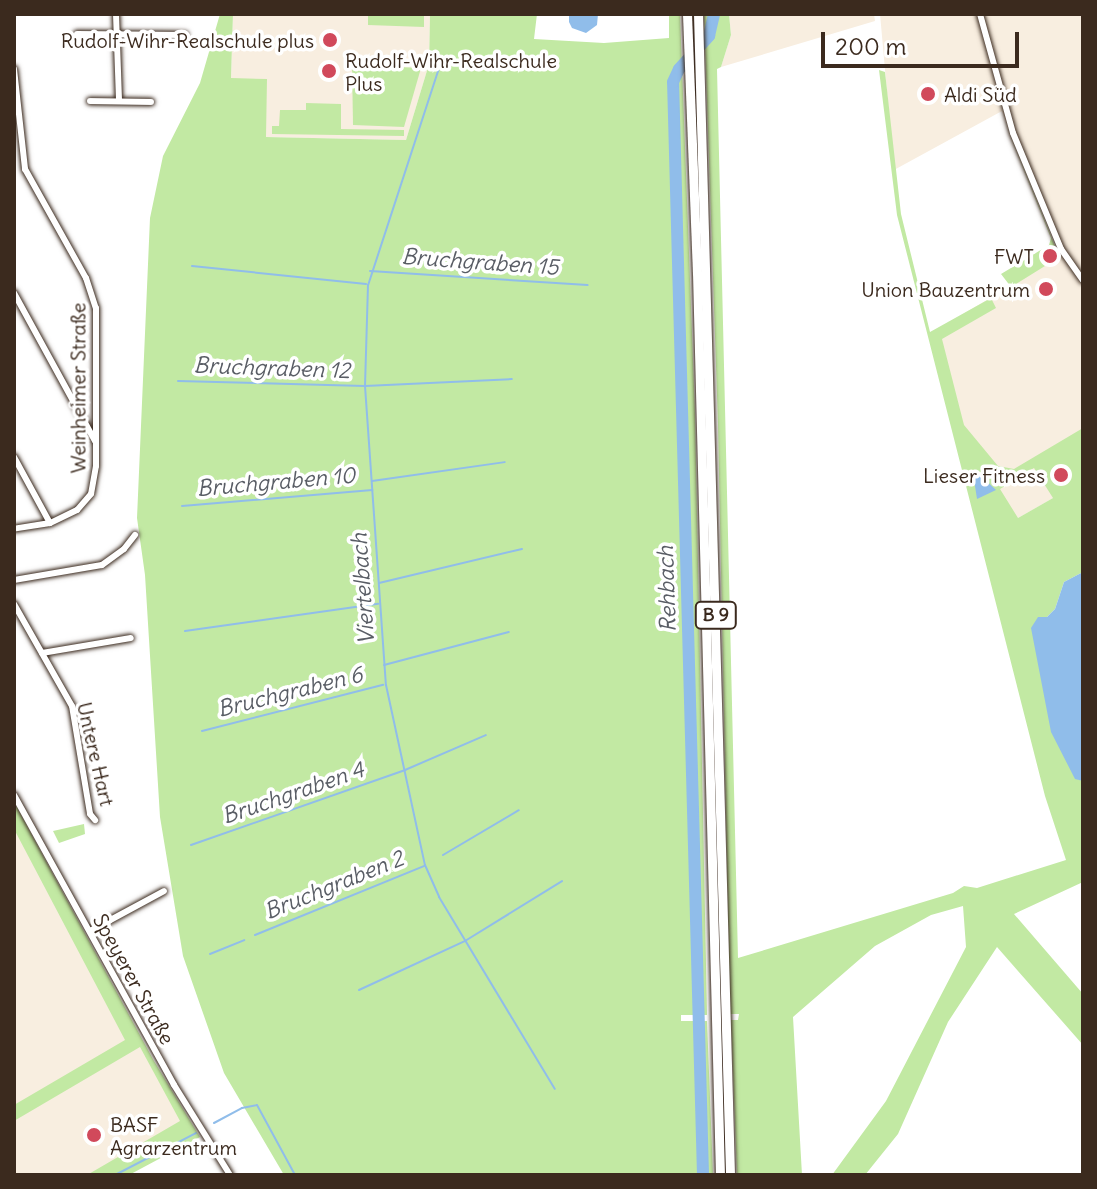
<!DOCTYPE html>
<meta charset="utf-8">
<style>
body{margin:0}
#map{position:relative;width:1097px;height:1189px;overflow:hidden;background:#fff;font-family:Delius,sans-serif}
div>[style]{position:absolute}
.built>*{inset:0;background:#f8eee0}
.green>*{inset:0;background:#c2e9a3}
.water>*{inset:0;background:#90bdea}
.stream>*{height:2px;margin:-1px;padding:0 1px;transform-origin:1px;border-radius:1px;background:#90bdea}
.river>*{height:12px;margin:-6px;padding:0 6px;transform-origin:6px;border-radius:6px;background:#90bdea}
.roads{filter:drop-shadow(0 0 2px #3b2a1e) drop-shadow(0 0 2px #3b2a1e)}
.minor>*{height:6px;margin:-3px;padding:0 3px;transform-origin:3px;border-radius:3px;background:#fff}
.highway>*{height:9px;margin:-4.5px;padding:0 4.5px;transform-origin:4.5px;border-radius:4.5px;background:#fff}
.dots>*{width:22px;height:22px;translate:-50% -50%;box-sizing:border-box;border:4px solid #fff;border-radius:50%}
span{translate:-50% -50%;white-space:nowrap;text-align:center;line-height:1.15;-webkit-text-stroke:7px #fff;paint-order:stroke}
.shield-label span{padding:2px 6px;background:#fff;border:2px solid;border-radius:6px;-webkit-text-stroke-width:0}
.shield-label{font-size:18px;color:#3b2a1e;font-weight:700}
.poi-label{font-size:20px;color:#3b2a1e}
.right{translate:-100% -50%;text-align:right}
.left{translate:0 -50%;text-align:left}
.street-label{font-size:20px;color:#3b2a1e}
.water-label{font-size:22px;color:#595d65;font-style:italic}
.frame{position:absolute;inset:0;border:16px solid #3b2a1e;pointer-events:none}
.scale{position:absolute;left:821px;top:32px;width:198px;height:36px;box-sizing:border-box;border:4px solid #3b2a1e;border-top:0;padding-left:10px;font-size:24px;line-height:28px;white-space:nowrap;color:#3b2a1e;-webkit-text-stroke:6px #fff;paint-order:stroke}
</style>
<div id="map">
<div class="built">
<i style="clip-path:polygon(233px 14px,430px 14px,429px 64px,406px 140px,266px 137px,231px 78px)"></i>
<i style="clip-path:polygon(729px 14px,874px 14px,875px 21px,721px 67px,731px 35px)"></i>
<i style="clip-path:polygon(880px 14px,1083px 14px,1083px 481px,983px 538px,931px 333px,1061px 256px,1002px 111px,894px 170px)"></i>
<i style="clip-path:polygon(14px 809px,187px 1133px,107px 1175px,14px 1175px)"></i>
</div>
<div class="green">
<i style="clip-path:polygon(220px 14px,233px 14px,231px 78px,267px 79px,266px 137px,406px 140px,429px 64px,430px 14px,537px 14px,534px 39px,604px 43px,669px 38px,669px 14px,680px 14px,695px 413px,707px 1015px,681px 1015px,681px 1021px,707px 1021px,713px 1175px,284px 1175px,224px 1073px,183px 956px,160px 817px,145px 575px,137px 518px,150px 218px,163px 156px,200px 83px)"></i>
<i style="clip-path:polygon(368px 14px,424px 14px,424px 27px,368px 25px)"></i>
<i style="clip-path:polygon(evenodd,704px 14px,729px 14px,731px 35px,721px 67px,717px 69px,738px 958px,953px 893px,964px 886px,977px 888px,1066px 860px,1045px 796px,897px 215px,879px 70px,885px 72px,901px 214px,930px 332px,991px 298px,996px 308px,942px 339px,964px 425px,998px 466px,1014px 469px,1083px 428px,1083px 572px,1064px 582px,1055px 609px,1047px 617px,1075px 778px,1083px 781px,1083px 882px,1014px 914px,1083px 994px,1083px 1045px,997px 947px,948px 1022px,898px 1134px,865px 1175px,832px 1175px,886px 1101px,966px 947px,963px 906px,931px 915px,875px 946px,793px 1017px,802px 1175px,737px 1175px,731px 1020px,738px 1020px,739px 1014px,730px 1014px,718px 424px,704px 14px,1034px 468px,1053px 498px,1018px 518px,1000px 489px,1034px 468px)"></i>
<i style="clip-path:polygon(352px 65px,421px 68px,404px 127px,353px 125px)"></i>
<i style="clip-path:polygon(306px 103px,341px 104px,341px 129px,404px 130px,404px 136px,272px 134px,272px 126px,279px 126px,280px 110px,306px 110px)"></i>
<i style="clip-path:polygon(1000px 111px,1055px 246px,1039px 255px,1045px 266px,1011px 287px,1001px 274px,1049px 245px,1051px 238px)"></i>
<i style="clip-path:polygon(14px 802px,154px 1061px,200px 1137px,129px 1175px,87px 1175px,180px 1121px,140px 1047px,14px 1121px,14px 1105px,125px 1040px,14px 829px)"></i>
<i style="clip-path:polygon(84px 824px,85px 834px,59px 843px,53px 831px)"></i>
</div>
<div class="water">
<i style="clip-path:polygon(598px 14px,597px 25px,586px 33px,572px 28px,569px 22px,569px 14px)"></i>
<i style="clip-path:polygon(973px 473px,979px 474px,996px 490px,977px 499px)"></i>
<i style="clip-path:polygon(1083px 572px,1083px 781px,1075px 779px,1051px 732px,1031px 628px,1038px 617px,1047px 617px,1055px 609px,1064px 582px)"></i>
</div>
<div class="stream">
<i style="left:442px;top:59px;width:238px;rotate:108.1deg"></i>
<i style="left:368px;top:285px;width:101px;rotate:91.7deg"></i>
<i style="left:365px;top:386px;width:300px;rotate:86deg"></i>
<i style="left:386px;top:685px;width:184px;rotate:77.8deg"></i>
<i style="left:425px;top:865px;width:35px;rotate:66deg"></i>
<i style="left:439px;top:897px;width:224px;rotate:58.9deg"></i>
<i style="left:192px;top:266px;width:175px;rotate:5.9deg"></i>
<i style="left:370px;top:271px;width:218px;rotate:3.7deg"></i>
<i style="left:178px;top:381px;width:187px;rotate:1.5deg"></i>
<i style="left:365px;top:386px;width:147px;rotate:-2.7deg"></i>
<i style="left:372px;top:481px;width:134px;rotate:-8.1deg"></i>
<i style="left:182px;top:506px;width:191px;rotate:-4.8deg"></i>
<i style="left:379px;top:583px;width:147px;rotate:-13.4deg"></i>
<i style="left:185px;top:631px;width:195px;rotate:-8deg"></i>
<i style="left:384px;top:665px;width:129px;rotate:-14.8deg"></i>
<i style="left:202px;top:731px;width:187px;rotate:-14.3deg"></i>
<i style="left:191px;top:845px;width:227px;rotate:-19.3deg"></i>
<i style="left:405px;top:770px;width:88px;rotate:-23.4deg"></i>
<i style="left:443px;top:855px;width:88px;rotate:-30.6deg"></i>
<i style="left:255px;top:935px;width:183px;rotate:-22.2deg"></i>
<i style="left:210px;top:954px;width:37px;rotate:-22deg"></i>
<i style="left:359px;top:990px;width:117px;rotate:-24.8deg"></i>
<i style="left:465px;top:941px;width:114px;rotate:-31.7deg"></i>
<i style="left:214px;top:1123px;width:32px;rotate:-28deg"></i>
<i style="left:242px;top:1108px;width:15px;rotate:-11deg"></i>
<i style="left:257px;top:1105px;width:80px;rotate:61.5deg"></i>
<i style="left:115px;top:1175px;width:91px;rotate:-27.4deg"></i>
</div>
<div class="river">
<i style="left:703px;top:1175px;width:1093px;rotate:-91.57deg"></i>
<i style="left:673px;top:82px;width:14px;rotate:-65deg"></i>
<i style="left:679px;top:69px;width:45px;rotate:-47.7deg"></i>
<i style="left:709px;top:36px;width:23px;rotate:-77deg"></i>
</div>
<div class="roads">
<div class="minor">
<i style="left:116px;top:14px;width:87px;rotate:88deg"></i>
<i style="left:980px;top:14px;width:123px;rotate:74.5deg"></i>
<i style="left:1013px;top:133px;width:126px;rotate:67.5deg"></i>
<i style="left:1061px;top:249px;width:38px;rotate:55deg"></i>
<i style="left:77px;top:34px;width:108px;rotate:0.5deg"></i>
<i style="left:14px;top:69px;width:101px;rotate:83.7deg"></i>
<i style="left:25px;top:169px;width:125px;rotate:60.8deg"></i>
<i style="left:86px;top:278px;width:32px;rotate:72deg"></i>
<i style="left:96px;top:308px;width:158px;rotate:90deg"></i>
<i style="left:96px;top:466px;width:28px;rotate:100deg"></i>
<i style="left:91px;top:494px;width:21px;rotate:131deg"></i>
<i style="left:77px;top:510px;width:30px;rotate:154deg"></i>
<i style="left:50px;top:523px;width:36px;rotate:171deg"></i>
<i style="left:90px;top:101px;width:61px;rotate:0.9deg"></i>
<i style="left:14px;top:293px;width:169px;rotate:61.3deg"></i>
<i style="left:14px;top:457px;width:75px;rotate:61.4deg"></i>
<i style="left:14px;top:580px;width:89px;rotate:-9.7deg"></i>
<i style="left:102px;top:565px;width:27px;rotate:-36deg"></i>
<i style="left:124px;top:549px;width:18px;rotate:-52deg"></i>
<i style="left:14px;top:604px;width:117px;rotate:60.4deg"></i>
<i style="left:72px;top:706px;width:109px;rotate:80.5deg"></i>
<i style="left:90px;top:814px;width:8px;rotate:50deg"></i>
<i style="left:42px;top:653px;width:90px;rotate:-9.6deg"></i>
<i style="left:14px;top:795px;width:331px;rotate:61.1deg"></i>
<i style="left:174px;top:1085px;width:106px;rotate:58.1deg"></i>
<i style="left:90px;top:931px;width:84px;rotate:-28.4deg"></i>
</div>
<div class="highway">
<i style="left:687px;top:14px;width:259px;rotate:87.8deg"></i>
<i style="left:697px;top:273px;width:902px;rotate:88.54deg"></i>
<i style="left:698px;top:14px;width:1161px;rotate:88.42deg"></i>
</div>
</div>
<div class="dots">
<i style="left:330px;top:40px;background:#d1495b"></i>
<i style="left:329px;top:71px;background:#d1495b"></i>
<i style="left:928px;top:94px;background:#d1495b"></i>
<i style="left:1050px;top:256px;background:#d1495b"></i>
<i style="left:1046px;top:289px;background:#d1495b"></i>
<i style="left:1061px;top:475px;background:#d1495b"></i>
<i style="left:94px;top:1135px;background:#d1495b"></i>
</div>
<div class="shield-label">
<span style="left:716px;top:615px">B 9</span>
</div>
<div class="poi-label">
<span class="right" style="left:314px;top:40px">Rudolf-Wihr-Realschule plus</span>
<span class="left" style="left:345px;top:72px">Rudolf-Wihr-Realschule<br>Plus</span>
<span class="left" style="left:944px;top:94px">Aldi Süd</span>
<span class="right" style="left:1034px;top:256px">FWT</span>
<span class="right" style="left:1030px;top:289px">Union Bauzentrum</span>
<span class="right" style="left:1045px;top:475px">Lieser Fitness</span>
<span class="left" style="left:110px;top:1136px">BASF<br>Agrarzentrum</span>
</div>
<div class="street-label">
<span style="left:78px;top:388px;rotate:-90deg">Weinheimer Straße</span>
<span style="left:96px;top:754px;rotate:77deg">Untere Hart</span>
<span style="left:134px;top:979px;rotate:61deg">Speyerer Straße</span>
</div>
<div class="water-label">
<span style="left:480px;top:262px;rotate:4deg">Bruchgraben 15</span>
<span style="left:272px;top:368px;rotate:2deg">Bruchgraben 12</span>
<span style="left:276px;top:482px;rotate:-5deg">Bruchgraben 10</span>
<span style="left:363px;top:589px;rotate:-94deg">Viertelbach</span>
<span style="left:667px;top:589px;rotate:-92deg">Rehbach</span>
<span style="left:290px;top:692px;rotate:-14deg">Bruchgraben 6</span>
<span style="left:293px;top:793px;rotate:-19deg">Bruchgraben 4</span>
<span style="left:334px;top:885px;rotate:-22deg">Bruchgraben 2</span>
</div>
<div class="frame"></div>
<div class="scale">200 m</div>
</div>
